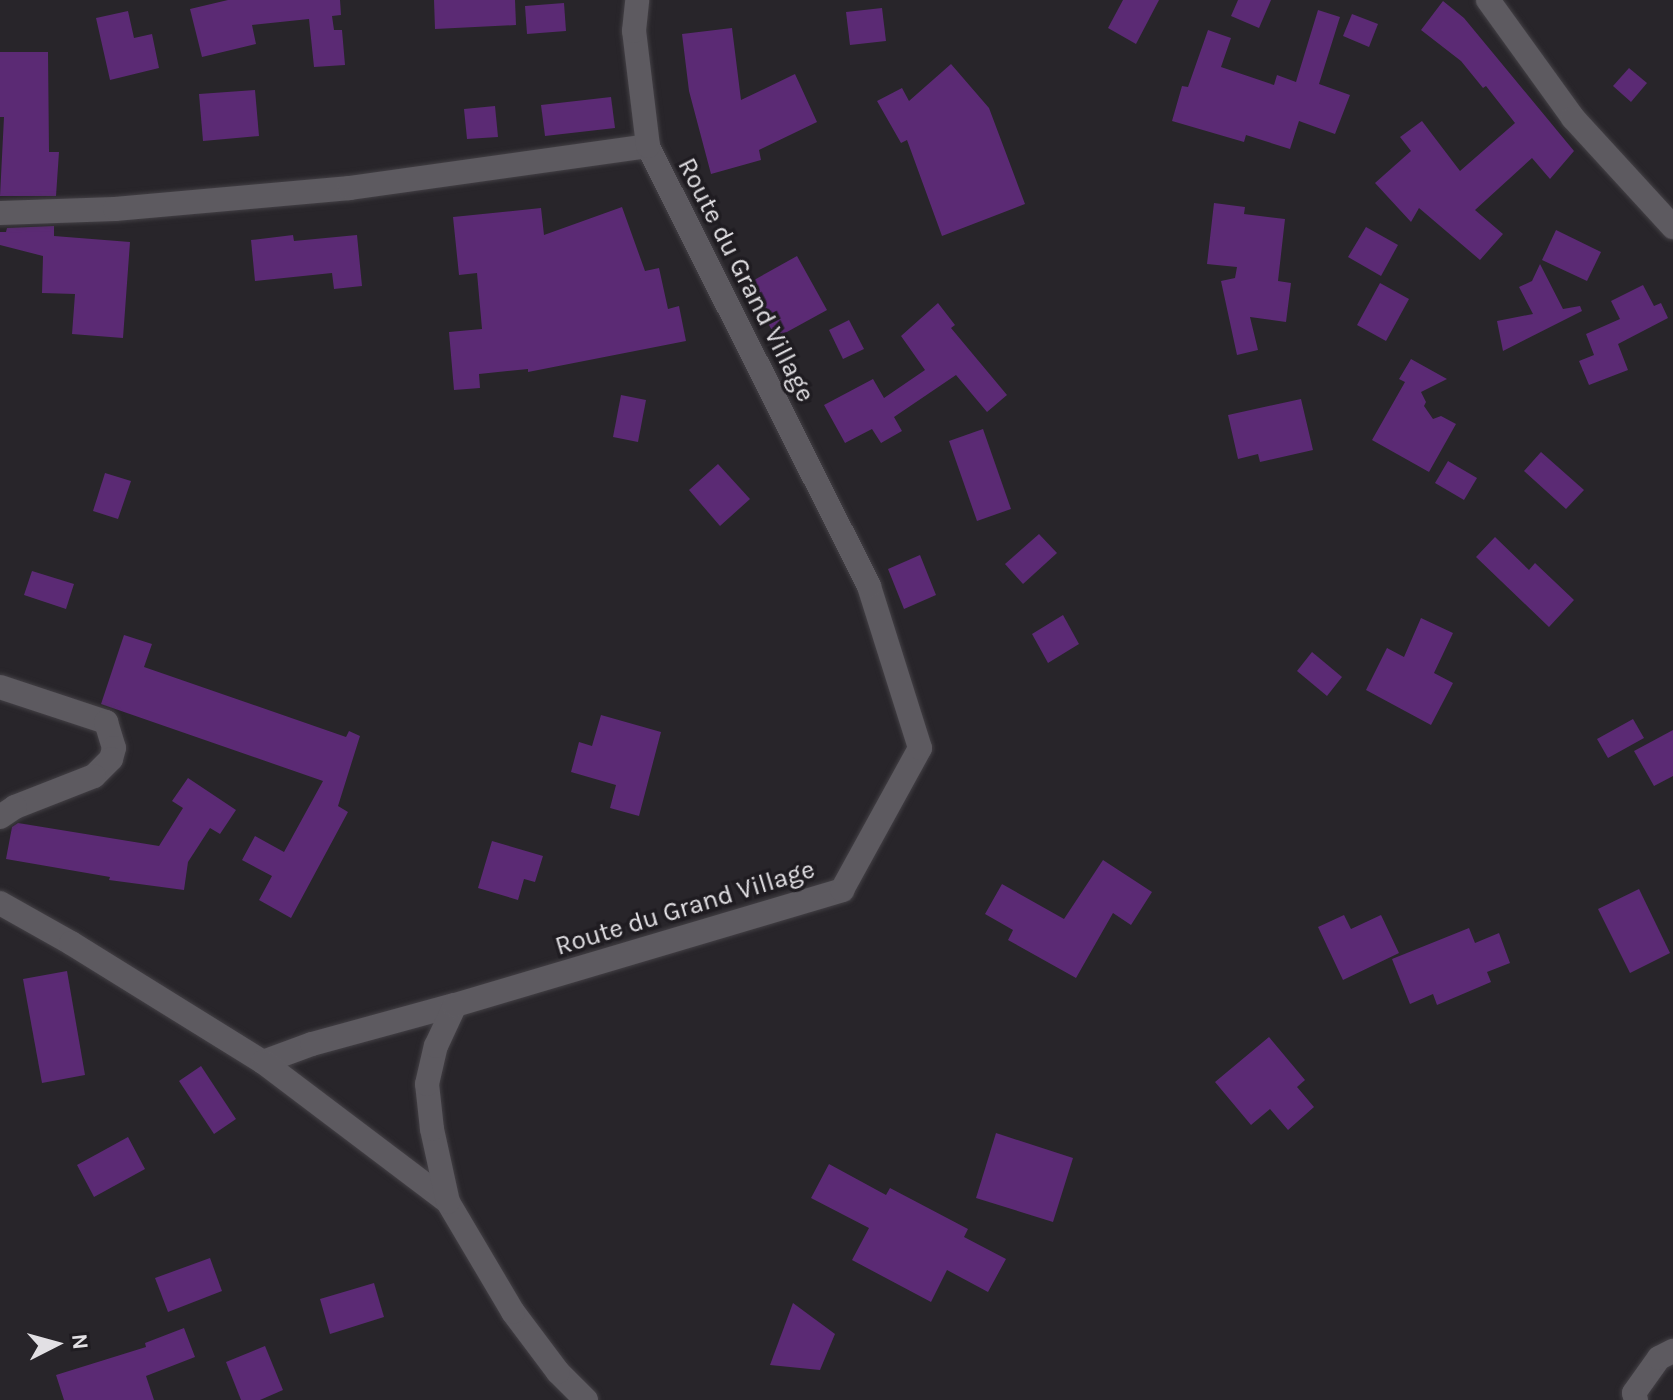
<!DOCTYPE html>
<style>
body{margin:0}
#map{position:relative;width:1673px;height:1400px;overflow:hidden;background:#28252a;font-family:Karla,sans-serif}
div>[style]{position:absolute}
.building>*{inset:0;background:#5b2a74}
.roads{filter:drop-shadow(0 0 2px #434045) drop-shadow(0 0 2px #434045)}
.minor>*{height:24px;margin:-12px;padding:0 12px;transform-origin:12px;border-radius:12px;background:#5d5a60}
span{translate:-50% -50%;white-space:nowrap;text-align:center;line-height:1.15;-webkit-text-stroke:7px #1f1c21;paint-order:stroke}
.street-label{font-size:26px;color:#e2e0e4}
.north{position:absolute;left:16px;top:1304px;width:80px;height:80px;-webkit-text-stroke:6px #1f1c21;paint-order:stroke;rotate:84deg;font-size:22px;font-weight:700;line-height:32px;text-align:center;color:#e2e0e4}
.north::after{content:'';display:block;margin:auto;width:28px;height:36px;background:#e2e0e4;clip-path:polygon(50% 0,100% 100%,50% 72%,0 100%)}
</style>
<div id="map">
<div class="building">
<i style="clip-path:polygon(228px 0,340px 0,341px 15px,332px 16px,334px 30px,342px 30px,345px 65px,314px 67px,309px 19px,252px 25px,256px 44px,202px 57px,190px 9px)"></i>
<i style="clip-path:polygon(434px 0,515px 0,516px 25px,435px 29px)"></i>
<i style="clip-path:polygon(1123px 0,1159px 0,1136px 44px,1108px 28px)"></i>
<i style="clip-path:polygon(1238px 0,1271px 0,1259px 28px,1231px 16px)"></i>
<i style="clip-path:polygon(1443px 1px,1464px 18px,1574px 151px,1550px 179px,1532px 158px,1475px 210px,1503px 234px,1480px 260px,1419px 208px,1411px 222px,1375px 183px,1411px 151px,1400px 137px,1422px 121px,1460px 171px,1515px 123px,1486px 86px,1483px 88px,1461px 61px,1421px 30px)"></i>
<i style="clip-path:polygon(564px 3px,566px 31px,527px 34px,525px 6px)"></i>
<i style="clip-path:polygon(882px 8px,886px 41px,850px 45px,846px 12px)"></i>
<i style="clip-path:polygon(1318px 10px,1340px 17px,1319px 84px,1350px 95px,1335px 134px,1299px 121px,1290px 149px,1246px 135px,1244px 142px,1172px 121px,1182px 86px,1188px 87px,1208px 30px,1231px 38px,1221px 67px,1274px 85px,1277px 75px,1296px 82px)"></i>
<i style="clip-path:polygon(128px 11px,134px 38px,152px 34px,159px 68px,110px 80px,96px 18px)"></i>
<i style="clip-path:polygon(1352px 14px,1378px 24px,1369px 47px,1343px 36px)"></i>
<i style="clip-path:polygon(732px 28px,741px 100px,795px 74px,817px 122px,759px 150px,761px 160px,711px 174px,689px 91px,682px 34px)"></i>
<i style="clip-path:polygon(0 52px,48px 52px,49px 152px,59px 152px,56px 196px,0 196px,4px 117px,0 117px)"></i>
<i style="clip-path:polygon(951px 64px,989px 108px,1025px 204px,942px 236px,907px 140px,901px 143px,877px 101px,902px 88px,909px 101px)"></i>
<i style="clip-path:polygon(1629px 68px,1647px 83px,1631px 102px,1613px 86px)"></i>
<i style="clip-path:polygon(255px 90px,259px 136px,203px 141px,199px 94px)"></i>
<i style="clip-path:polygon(611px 97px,615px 128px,545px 136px,541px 105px)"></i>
<i style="clip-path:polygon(495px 106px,498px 137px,467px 139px,464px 109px)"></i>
<i style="clip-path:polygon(1214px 203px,1245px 207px,1244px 214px,1285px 219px,1278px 281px,1291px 283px,1286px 322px,1250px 317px,1258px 350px,1237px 355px,1221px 281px,1235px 278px,1237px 267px,1207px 264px)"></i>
<i style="clip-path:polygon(622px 207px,645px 271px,659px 268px,668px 309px,679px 306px,686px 341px,528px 372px,528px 369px,479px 374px,480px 388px,454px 390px,449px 332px,482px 329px,477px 273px,459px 275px,453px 217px,541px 208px,544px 235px)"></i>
<i style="clip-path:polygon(54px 226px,54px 236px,130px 242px,123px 338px,72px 334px,75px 294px,42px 293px,43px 256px,0 245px,0 232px,6px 232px,7px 228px)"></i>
<i style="clip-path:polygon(1366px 227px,1398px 245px,1381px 276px,1348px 257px)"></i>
<i style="clip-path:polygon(1556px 230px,1601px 252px,1587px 281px,1542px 260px)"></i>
<i style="clip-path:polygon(293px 235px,294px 241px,357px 235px,362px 286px,334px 289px,332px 273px,255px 281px,251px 240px)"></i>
<i style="clip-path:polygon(797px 256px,827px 310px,776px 338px,747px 284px)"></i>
<i style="clip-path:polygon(1540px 264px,1563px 309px,1580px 306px,1582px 311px,1503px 351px,1497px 321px,1533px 314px,1519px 287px,1532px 281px)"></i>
<i style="clip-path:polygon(1380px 283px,1409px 299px,1386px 341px,1357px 325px)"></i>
<i style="clip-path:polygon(1643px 285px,1654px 306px,1661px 303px,1668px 318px,1618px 344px,1628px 370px,1589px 385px,1579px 361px,1594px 355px,1586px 334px,1620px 319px,1611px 301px)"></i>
<i style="clip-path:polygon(938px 303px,955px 325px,951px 328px,1007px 395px,987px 412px,956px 375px,894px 417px,902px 431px,881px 443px,872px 429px,845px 443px,824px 405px,873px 379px,884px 398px,925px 370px,901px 336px)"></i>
<i style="clip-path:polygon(849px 320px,864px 349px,843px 359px,829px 330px)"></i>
<i style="clip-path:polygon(1411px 359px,1447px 379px,1421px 392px,1426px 402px,1424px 406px,1433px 419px,1441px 416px,1456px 424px,1429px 472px,1372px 440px,1405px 382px,1399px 379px)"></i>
<i style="clip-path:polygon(621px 395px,646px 400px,638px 442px,613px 437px)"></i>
<i style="clip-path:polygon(1301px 399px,1313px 450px,1260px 462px,1258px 454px,1238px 459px,1228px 415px)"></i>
<i style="clip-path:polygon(983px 429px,1011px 509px,977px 521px,949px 441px)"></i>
<i style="clip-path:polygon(1541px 452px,1584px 490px,1566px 509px,1524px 471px)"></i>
<i style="clip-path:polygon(1448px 461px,1477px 478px,1464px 500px,1435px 483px)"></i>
<i style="clip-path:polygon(718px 464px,750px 499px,720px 526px,689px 490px)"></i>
<i style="clip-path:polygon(105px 473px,131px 481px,118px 519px,93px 511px)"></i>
<i style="clip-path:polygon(1039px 534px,1057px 553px,1023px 584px,1005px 564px)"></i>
<i style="clip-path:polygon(1495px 537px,1529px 570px,1535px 563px,1574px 600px,1549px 627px,1476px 557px)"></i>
<i style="clip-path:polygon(920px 555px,936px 595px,904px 609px,888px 569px)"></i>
<i style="clip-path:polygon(32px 571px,74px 584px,66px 609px,24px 595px)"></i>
<i style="clip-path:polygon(1063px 615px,1079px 644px,1048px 663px,1032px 634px)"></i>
<i style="clip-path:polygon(1421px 618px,1453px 633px,1434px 673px,1453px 683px,1431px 725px,1366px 690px,1387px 648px,1404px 657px)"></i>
<i style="clip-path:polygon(124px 635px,152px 644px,144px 667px,346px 737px,349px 731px,360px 736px,338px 806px,348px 812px,291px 918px,259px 900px,272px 876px,242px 860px,255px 836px,284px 852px,323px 781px,101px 704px)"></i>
<i style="clip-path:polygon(1312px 652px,1342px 677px,1327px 696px,1297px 671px)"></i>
<i style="clip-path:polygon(601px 715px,661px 732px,639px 816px,610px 808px,616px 785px,571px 772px,579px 742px,592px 746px)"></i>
<i style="clip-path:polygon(1633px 719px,1644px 738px,1608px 758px,1597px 739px)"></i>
<i style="clip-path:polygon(1673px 730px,1673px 776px,1654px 786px,1634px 751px)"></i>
<i style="clip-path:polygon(188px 778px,236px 810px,220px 834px,210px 828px,188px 862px,184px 890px,109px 880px,110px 877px,6px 859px,12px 827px,18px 823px,159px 846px,183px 808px,172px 801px)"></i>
<i style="clip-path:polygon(492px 841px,543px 856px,535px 882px,524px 879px,518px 900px,478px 888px)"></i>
<i style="clip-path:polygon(1103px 860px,1152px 892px,1131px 925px,1113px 913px,1076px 978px,1008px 940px,1013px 930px,985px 914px,1002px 884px,1064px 919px)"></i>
<i style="clip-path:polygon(1639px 889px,1670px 953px,1630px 973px,1598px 909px)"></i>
<i style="clip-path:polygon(1344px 915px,1351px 929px,1381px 915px,1399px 953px,1343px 980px,1318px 927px)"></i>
<i style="clip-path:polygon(1469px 928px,1475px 943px,1499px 933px,1510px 963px,1487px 972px,1491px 982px,1437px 1005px,1433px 994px,1410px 1004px,1392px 959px)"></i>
<i style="clip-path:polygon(67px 971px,85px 1075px,42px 1083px,23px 979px)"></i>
<i style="clip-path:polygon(1269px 1037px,1305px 1080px,1297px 1087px,1314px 1107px,1288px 1130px,1270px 1109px,1251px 1125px,1215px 1082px)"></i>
<i style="clip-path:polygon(201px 1066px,236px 1119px,214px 1134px,179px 1081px)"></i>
<i style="clip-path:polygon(996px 1133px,1073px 1158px,1053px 1222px,976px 1198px)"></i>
<i style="clip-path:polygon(128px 1137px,145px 1169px,94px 1197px,77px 1165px)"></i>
<i style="clip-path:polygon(829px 1164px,886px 1195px,890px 1188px,968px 1229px,964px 1237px,1006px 1259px,988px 1292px,947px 1270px,931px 1302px,852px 1260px,869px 1228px,811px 1198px)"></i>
<i style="clip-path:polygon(210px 1258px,222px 1291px,168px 1312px,155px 1278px)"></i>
<i style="clip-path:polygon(374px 1283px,384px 1317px,330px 1334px,320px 1299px)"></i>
<i style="clip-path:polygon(793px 1303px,835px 1334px,820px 1370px,770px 1365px)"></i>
<i style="clip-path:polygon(184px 1328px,195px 1357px,146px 1376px,154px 1400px,64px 1400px,56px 1375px,146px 1347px,145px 1343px)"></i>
<i style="clip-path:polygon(265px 1346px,283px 1390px,260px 1400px,241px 1400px,226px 1362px)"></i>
</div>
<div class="roads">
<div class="minor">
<i style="left:1488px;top:0;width:145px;rotate:54.2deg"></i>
<i style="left:1573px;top:118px;width:148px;rotate:47.5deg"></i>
<i style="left:0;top:213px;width:115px;rotate:-2deg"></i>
<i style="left:115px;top:209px;width:236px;rotate:-5.1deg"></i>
<i style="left:350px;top:188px;width:301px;rotate:-8deg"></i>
<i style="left:0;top:687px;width:112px;rotate:18.3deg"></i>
<i style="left:106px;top:722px;width:27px;rotate:73deg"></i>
<i style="left:114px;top:748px;width:11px;rotate:105deg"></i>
<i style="left:111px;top:759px;width:24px;rotate:135deg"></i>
<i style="left:94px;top:776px;width:85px;rotate:158.6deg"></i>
<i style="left:15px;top:807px;width:18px;rotate:146deg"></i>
<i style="left:0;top:903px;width:81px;rotate:29.4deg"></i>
<i style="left:71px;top:943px;width:226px;rotate:31.8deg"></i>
<i style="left:263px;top:1062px;width:52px;rotate:-20.2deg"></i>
<i style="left:312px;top:1044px;width:148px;rotate:-15.3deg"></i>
<i style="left:263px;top:1062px;width:232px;rotate:37.1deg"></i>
<i style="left:586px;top:1400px;width:40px;rotate:-135deg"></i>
<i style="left:558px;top:1372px;width:75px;rotate:-126.9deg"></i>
<i style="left:513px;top:1312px;width:128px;rotate:-120.6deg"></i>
<i style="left:448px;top:1202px;width:75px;rotate:-102.4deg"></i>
<i style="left:432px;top:1129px;width:45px;rotate:-96.3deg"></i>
<i style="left:427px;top:1084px;width:39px;rotate:-77deg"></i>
<i style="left:436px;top:1046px;width:45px;rotate:-65.1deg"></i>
<i style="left:455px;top:1005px;width:404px;rotate:-16.5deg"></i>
<i style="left:842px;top:890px;width:162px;rotate:-61.2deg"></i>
<i style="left:920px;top:748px;width:170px;rotate:-107.5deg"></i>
<i style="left:869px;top:586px;width:492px;rotate:-116.7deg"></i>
<i style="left:648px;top:146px;width:116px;rotate:-96.9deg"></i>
<i style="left:634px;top:31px;width:31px;rotate:-84deg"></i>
<i style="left:1636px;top:1400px;width:7px;rotate:-106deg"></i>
<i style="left:1634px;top:1393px;width:43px;rotate:-54.5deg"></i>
<i style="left:1659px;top:1358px;width:16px;rotate:-27deg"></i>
</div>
</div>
<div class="street-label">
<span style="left:746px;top:280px;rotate:63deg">Route du Grand Village</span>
<span style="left:685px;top:908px;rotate:-17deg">Route du Grand Village</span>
</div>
<div class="north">N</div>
</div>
